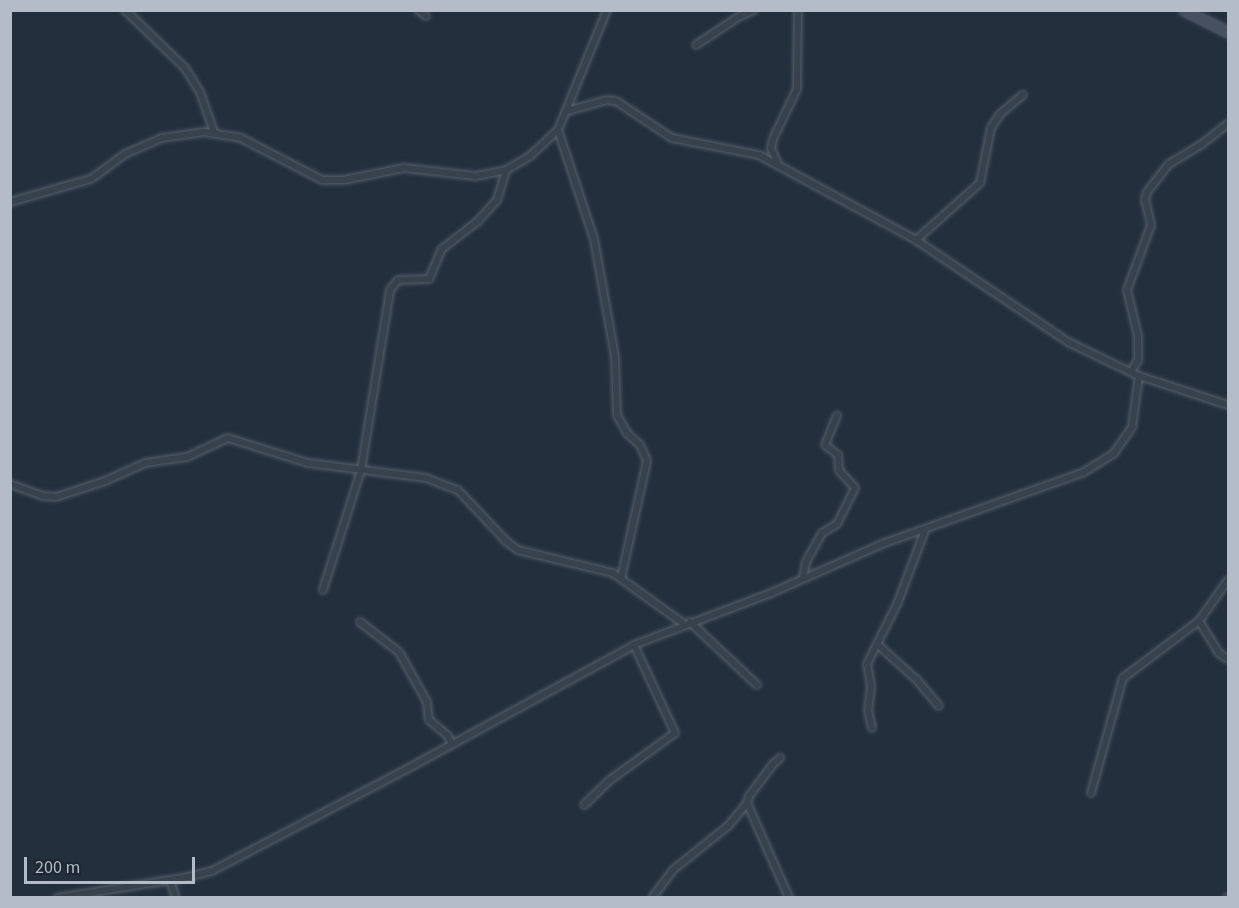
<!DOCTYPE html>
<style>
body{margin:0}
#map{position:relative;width:1239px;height:908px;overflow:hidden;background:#242f3e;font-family:"Source Sans 3",sans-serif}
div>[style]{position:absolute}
.roads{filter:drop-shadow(0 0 2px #565f6c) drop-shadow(0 0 2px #565f6c)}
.minor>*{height:6px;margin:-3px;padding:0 3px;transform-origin:3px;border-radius:3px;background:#38414e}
.secondary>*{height:9px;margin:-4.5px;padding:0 4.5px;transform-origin:4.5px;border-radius:4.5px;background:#465061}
span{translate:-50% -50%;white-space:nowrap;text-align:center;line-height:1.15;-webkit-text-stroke:4.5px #1d2633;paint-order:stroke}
.frame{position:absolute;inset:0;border:12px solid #b4bcc9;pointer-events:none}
.scale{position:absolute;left:24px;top:857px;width:171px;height:27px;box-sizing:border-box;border:3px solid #b4bcc9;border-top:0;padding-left:8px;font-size:18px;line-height:21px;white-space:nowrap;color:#b4bcc9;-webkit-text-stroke:4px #1d2633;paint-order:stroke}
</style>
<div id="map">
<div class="roads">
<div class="minor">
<i style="left:125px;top:10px;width:83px;rotate:44deg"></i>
<i style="left:185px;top:68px;width:28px;rotate:58deg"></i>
<i style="left:200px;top:92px;width:42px;rotate:70.7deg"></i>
<i style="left:418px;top:10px;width:10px;rotate:37deg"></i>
<i style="left:696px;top:45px;width:53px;rotate:-33.4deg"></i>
<i style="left:740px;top:16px;width:15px;rotate:-23deg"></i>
<i style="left:567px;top:111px;width:41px;rotate:-15.4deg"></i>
<i style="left:607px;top:100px;width:9px;rotate:6deg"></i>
<i style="left:616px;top:101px;width:67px;rotate:33.5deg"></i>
<i style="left:672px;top:138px;width:89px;rotate:11.1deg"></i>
<i style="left:759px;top:155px;width:179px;rotate:28.4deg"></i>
<i style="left:916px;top:240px;width:185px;rotate:33.8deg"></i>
<i style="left:1070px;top:343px;width:76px;rotate:25.6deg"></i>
<i style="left:558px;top:130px;width:115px;rotate:71.7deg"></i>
<i style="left:594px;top:239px;width:120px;rotate:79.9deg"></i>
<i style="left:615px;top:357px;width:58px;rotate:88deg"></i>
<i style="left:617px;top:415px;width:21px;rotate:61deg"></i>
<i style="left:627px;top:433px;width:18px;rotate:43deg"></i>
<i style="left:640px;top:445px;width:17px;rotate:66deg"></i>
<i style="left:647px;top:461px;width:120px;rotate:102.5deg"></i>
<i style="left:777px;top:162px;width:15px;rotate:-113deg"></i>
<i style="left:771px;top:148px;width:9px;rotate:-77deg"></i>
<i style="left:773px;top:139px;width:55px;rotate:-64.4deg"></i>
<i style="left:797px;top:89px;width:79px;rotate:-89.3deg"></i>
<i style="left:10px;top:202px;width:84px;rotate:-15.9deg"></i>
<i style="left:91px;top:179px;width:42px;rotate:-36.3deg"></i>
<i style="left:125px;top:154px;width:40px;rotate:-23.4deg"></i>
<i style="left:162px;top:138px;width:42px;rotate:-8.1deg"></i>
<i style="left:204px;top:132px;width:37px;rotate:9deg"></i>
<i style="left:241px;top:138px;width:91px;rotate:27.4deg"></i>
<i style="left:322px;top:180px;width:22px"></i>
<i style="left:344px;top:180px;width:61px;rotate:-11.3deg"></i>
<i style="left:404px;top:168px;width:72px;rotate:6.3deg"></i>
<i style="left:476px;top:176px;width:31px;rotate:-11deg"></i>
<i style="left:506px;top:170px;width:28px;rotate:-30deg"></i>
<i style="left:530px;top:156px;width:38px;rotate:-43deg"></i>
<i style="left:558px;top:130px;width:130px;rotate:-67.8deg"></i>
<i style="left:916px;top:240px;width:86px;rotate:-41.7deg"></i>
<i style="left:980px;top:183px;width:56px;rotate:-78.7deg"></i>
<i style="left:991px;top:128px;width:17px;rotate:-57deg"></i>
<i style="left:1000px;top:114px;width:30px;rotate:-40deg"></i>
<i style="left:1131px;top:372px;width:14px;rotate:-60deg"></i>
<i style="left:1138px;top:360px;width:24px;rotate:-90deg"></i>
<i style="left:1138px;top:336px;width:47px;rotate:-103.4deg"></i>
<i style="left:1127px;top:290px;width:69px;rotate:-69.7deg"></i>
<i style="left:1151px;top:225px;width:26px;rotate:-103deg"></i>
<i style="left:1145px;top:200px;width:8px;rotate:-76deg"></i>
<i style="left:1147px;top:192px;width:36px;rotate:-52deg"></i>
<i style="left:1169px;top:164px;width:39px;rotate:-31deg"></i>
<i style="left:1202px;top:144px;width:33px;rotate:-38deg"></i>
<i style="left:10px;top:484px;width:35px;rotate:20deg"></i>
<i style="left:43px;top:496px;width:13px;rotate:4deg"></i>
<i style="left:56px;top:497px;width:52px;rotate:-18.1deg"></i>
<i style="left:105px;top:481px;width:44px;rotate:-24.2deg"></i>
<i style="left:145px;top:463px;width:42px;rotate:-8.1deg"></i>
<i style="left:187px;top:457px;width:45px;rotate:-24.9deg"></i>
<i style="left:228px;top:438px;width:84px;rotate:17.4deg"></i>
<i style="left:308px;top:463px;width:119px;rotate:7.2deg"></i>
<i style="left:426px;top:478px;width:34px;rotate:21deg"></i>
<i style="left:458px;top:490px;width:70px;rotate:46.7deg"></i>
<i style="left:506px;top:541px;width:15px;rotate:37deg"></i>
<i style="left:518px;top:550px;width:98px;rotate:13.6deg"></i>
<i style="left:613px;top:573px;width:87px;rotate:35.7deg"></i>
<i style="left:803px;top:578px;width:16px;rotate:-79deg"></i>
<i style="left:806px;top:562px;width:33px;rotate:-61deg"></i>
<i style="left:822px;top:533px;width:17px;rotate:-31deg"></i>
<i style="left:837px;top:524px;width:40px;rotate:-63.4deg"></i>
<i style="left:855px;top:488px;width:24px;rotate:-132deg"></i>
<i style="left:839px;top:470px;width:15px;rotate:-94deg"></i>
<i style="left:838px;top:455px;width:16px;rotate:-142deg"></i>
<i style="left:825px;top:445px;width:32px;rotate:-68deg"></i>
<i style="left:323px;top:590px;width:126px;rotate:-72.4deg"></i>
<i style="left:361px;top:470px;width:182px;rotate:-80.8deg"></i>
<i style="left:390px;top:290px;width:13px;rotate:-51deg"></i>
<i style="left:398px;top:280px;width:31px;rotate:-2deg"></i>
<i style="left:429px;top:279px;width:33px;rotate:-67deg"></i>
<i style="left:442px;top:249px;width:46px;rotate:-37.9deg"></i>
<i style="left:478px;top:221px;width:28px;rotate:-48deg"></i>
<i style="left:497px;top:200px;width:31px;rotate:-73deg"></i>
<i style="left:1199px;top:621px;width:38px;rotate:58deg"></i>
<i style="left:1219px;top:653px;width:11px;rotate:34deg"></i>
<i style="left:360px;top:622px;width:49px;rotate:37.6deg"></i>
<i style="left:399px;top:652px;width:57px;rotate:60.8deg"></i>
<i style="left:427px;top:702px;width:18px;rotate:84deg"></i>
<i style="left:429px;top:720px;width:25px;rotate:40deg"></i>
<i style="left:448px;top:736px;width:9px;rotate:63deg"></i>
<i style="left:690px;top:622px;width:92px;rotate:43.2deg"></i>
<i style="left:877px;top:644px;width:54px;rotate:42deg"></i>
<i style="left:917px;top:680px;width:34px;rotate:50deg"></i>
<i style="left:872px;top:728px;width:17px;rotate:-103deg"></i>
<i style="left:868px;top:711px;width:25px;rotate:-83deg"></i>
<i style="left:871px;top:686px;width:22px;rotate:-100deg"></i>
<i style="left:867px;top:664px;width:69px;rotate:-63.4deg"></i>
<i style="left:898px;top:602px;width:77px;rotate:-69.4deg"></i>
<i style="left:1091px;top:793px;width:119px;rotate:-74.5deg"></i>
<i style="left:1123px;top:678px;width:95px;rotate:-36.9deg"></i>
<i style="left:1199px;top:621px;width:50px;rotate:-54.7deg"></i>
<i style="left:747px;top:803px;width:104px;rotate:66.1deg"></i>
<i style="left:584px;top:805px;width:36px;rotate:-44deg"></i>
<i style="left:610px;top:780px;width:80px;rotate:-35.9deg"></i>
<i style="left:675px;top:733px;width:97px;rotate:-115deg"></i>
<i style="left:170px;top:880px;width:19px;rotate:72deg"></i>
<i style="left:57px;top:898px;width:133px;rotate:-9.1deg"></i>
<i style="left:188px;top:877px;width:25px;rotate:-14deg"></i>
<i style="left:212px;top:871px;width:220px;rotate:-27.6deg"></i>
<i style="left:407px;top:769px;width:259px;rotate:-28.6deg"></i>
<i style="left:634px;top:645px;width:147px;rotate:-20.8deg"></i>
<i style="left:771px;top:593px;width:121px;rotate:-23.8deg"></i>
<i style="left:882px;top:544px;width:214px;rotate:-19.6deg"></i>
<i style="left:1084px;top:472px;width:36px;rotate:-32deg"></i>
<i style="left:1114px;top:453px;width:32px;rotate:-55deg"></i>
<i style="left:1132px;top:427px;width:51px;rotate:-82.2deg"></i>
<i style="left:1139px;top:376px;width:94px;rotate:18deg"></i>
<i style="left:652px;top:898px;width:35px;rotate:-53deg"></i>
<i style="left:673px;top:870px;width:70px;rotate:-38.7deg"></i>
<i style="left:728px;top:826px;width:30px;rotate:-50deg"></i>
<i style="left:747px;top:803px;width:7px;rotate:-74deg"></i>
<i style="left:749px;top:796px;width:39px;rotate:-53deg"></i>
<i style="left:772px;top:765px;width:11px;rotate:-41deg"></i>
<i style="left:1227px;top:898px;width:1px;rotate:-45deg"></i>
</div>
<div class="secondary">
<i style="left:1184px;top:10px;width:49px;rotate:26.6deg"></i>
</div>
</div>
<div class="frame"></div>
<div class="scale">200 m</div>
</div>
